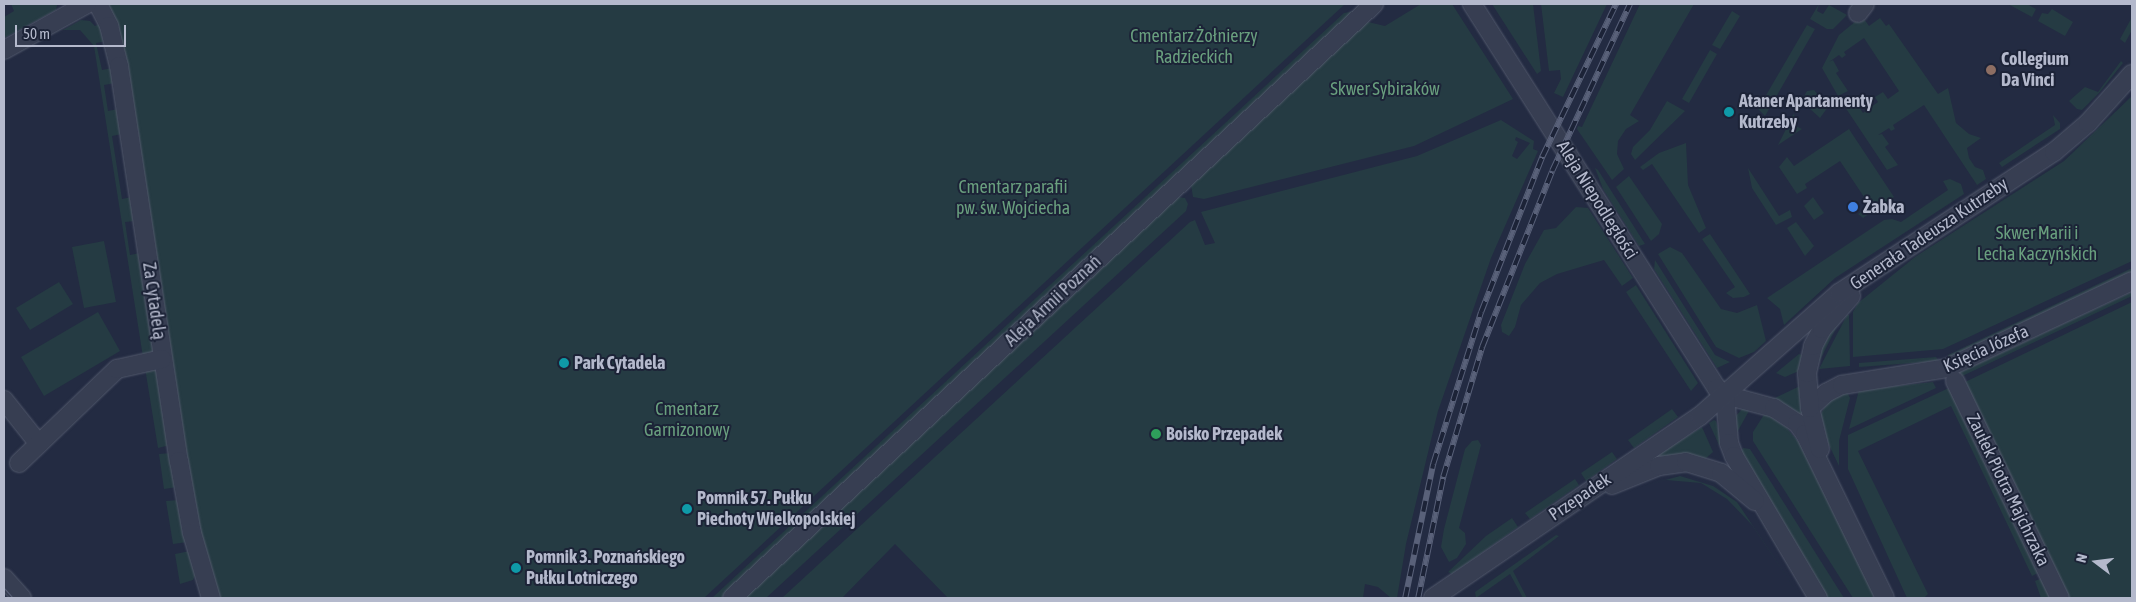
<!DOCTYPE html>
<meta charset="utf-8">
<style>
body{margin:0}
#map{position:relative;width:2136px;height:602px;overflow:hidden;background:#232b42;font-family:"Asap Condensed",sans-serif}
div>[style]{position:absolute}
.green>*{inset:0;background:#253b43}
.roads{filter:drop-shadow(0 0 1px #52596c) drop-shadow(0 0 1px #52596c)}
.minor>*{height:18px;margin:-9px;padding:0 9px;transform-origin:9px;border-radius:9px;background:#373e52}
.tram>*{height:1px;margin:-0.5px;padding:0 0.5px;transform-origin:0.5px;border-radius:0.5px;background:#596179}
.rail>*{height:5.5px;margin-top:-2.75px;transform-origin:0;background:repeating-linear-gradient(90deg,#1c2337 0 11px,#596179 0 22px);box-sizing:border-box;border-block:1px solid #596179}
.dots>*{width:14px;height:14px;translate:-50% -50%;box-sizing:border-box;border:2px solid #1c2337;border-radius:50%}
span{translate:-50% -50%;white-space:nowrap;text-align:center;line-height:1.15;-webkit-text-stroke:4px #1c2337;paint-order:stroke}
.park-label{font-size:18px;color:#699f7e}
.poi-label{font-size:18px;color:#b4b9cc;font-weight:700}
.left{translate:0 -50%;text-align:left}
.street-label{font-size:18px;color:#b4b9cc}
.frame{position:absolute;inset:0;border:5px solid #b4b9cc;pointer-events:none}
.north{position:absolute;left:2071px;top:537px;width:50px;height:50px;-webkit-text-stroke:4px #1c2337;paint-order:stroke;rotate:285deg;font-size:14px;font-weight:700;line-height:20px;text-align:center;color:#b4b9cc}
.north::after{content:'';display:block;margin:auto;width:18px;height:22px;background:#b4b9cc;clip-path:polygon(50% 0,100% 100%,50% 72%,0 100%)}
.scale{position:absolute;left:15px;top:25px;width:111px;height:22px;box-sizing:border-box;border:2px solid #b4b9cc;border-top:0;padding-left:6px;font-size:15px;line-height:18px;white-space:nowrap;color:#b4b9cc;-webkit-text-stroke:4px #1c2337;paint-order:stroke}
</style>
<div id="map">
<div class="green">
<i style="clip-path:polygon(11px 4px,57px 4px,57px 5px,56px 10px,4px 38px,4px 17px,14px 11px)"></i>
<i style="clip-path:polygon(107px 4px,1345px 4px,704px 598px,218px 598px,200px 533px)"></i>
<i style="clip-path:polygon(1421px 4px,1452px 4px,1513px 99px,1414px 146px,1204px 199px,1193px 197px,1191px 185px,1353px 34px,1368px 22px,1385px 26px)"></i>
<i style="clip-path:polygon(1492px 4px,1533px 4px,1541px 71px,1537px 74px)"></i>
<i style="clip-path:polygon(1541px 4px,1607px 4px,1563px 97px,1554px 93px,1561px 79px,1560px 70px,1549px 71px)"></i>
<i style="clip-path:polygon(1640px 4px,1694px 4px,1630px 115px,1639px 121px,1626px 129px,1618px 141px,1617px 154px,1624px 169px,1612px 180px,1577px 129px,1578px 126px,1582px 127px)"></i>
<i style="clip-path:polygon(1819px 4px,1817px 11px,1823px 14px,1829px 5px,1847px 15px,1833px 29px,1827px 29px,1810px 19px)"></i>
<i style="clip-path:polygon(2008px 4px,2027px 4px,2036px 9px,2032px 17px)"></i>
<i style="clip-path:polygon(2052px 9px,2073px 22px,2065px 36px,2038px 21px,2042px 13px,2048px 14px)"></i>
<i style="clip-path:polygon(1355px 11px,721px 598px,712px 598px,1344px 13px)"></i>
<i style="clip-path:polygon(1732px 11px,1740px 16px,1720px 49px,1712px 45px)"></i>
<i style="clip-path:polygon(1862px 16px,1869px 26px,1880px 18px,1886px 26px,1889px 24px,1938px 94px,1948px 88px,1956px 123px,1969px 134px,1981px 138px,1967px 148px,1969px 158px,1975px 167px,1983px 170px,1986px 179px,1977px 185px,1924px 105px,1893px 125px,1895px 129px,1891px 131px,1889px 128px,1878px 135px,1882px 134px,1889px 144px,1885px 147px,1898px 165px,1887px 170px,1843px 104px,1852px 97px,1863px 113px,1878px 102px,1875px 97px,1883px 92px,1888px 99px,1899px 91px,1864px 38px,1844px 52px,1846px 55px,1842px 58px,1839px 55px,1829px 62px,1833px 60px,1839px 71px,1836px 73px,1848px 91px,1838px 96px,1822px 68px,1839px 35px)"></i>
<i style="clip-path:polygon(2132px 17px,2132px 30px,2125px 43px,2120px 39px)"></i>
<i style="clip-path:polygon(81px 20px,90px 21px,95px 26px,99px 24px,107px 41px,96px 43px,102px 70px,112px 68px,115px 83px,104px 85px,108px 111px,118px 109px,122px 134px,112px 136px,122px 199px,132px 197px,135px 221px,125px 222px,130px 255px,140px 253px,154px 352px,143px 357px,94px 46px,80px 30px,63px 30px)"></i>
<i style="clip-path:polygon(1807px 25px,1815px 29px,1765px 116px,1758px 109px)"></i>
<i style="clip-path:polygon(1710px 50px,1717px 54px,1689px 103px,1682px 99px)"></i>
<i style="clip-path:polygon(2121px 61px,2123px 63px,2099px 93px,2082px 110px,2077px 109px,2069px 101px,2085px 87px,2098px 92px)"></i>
<i style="clip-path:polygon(1814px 90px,1828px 107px,1820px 118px,1809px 108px,1798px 106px,1807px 91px)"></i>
<i style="clip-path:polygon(2132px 96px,2132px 261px,1943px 349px,1853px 357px,1853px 312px,1858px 303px,1915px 257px,2064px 161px)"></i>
<i style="clip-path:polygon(1667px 101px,1685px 111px,1635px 160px,1631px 154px,1633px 147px,1650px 130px)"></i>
<i style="clip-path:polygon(1794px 113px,1796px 126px,1802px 129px,1778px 145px)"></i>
<i style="clip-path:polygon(2053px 115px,2060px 123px,2060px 129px,2002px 167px,1999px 163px,2055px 125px)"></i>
<i style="clip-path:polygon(evenodd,1501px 120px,1534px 141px,1533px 149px,1538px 151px,1491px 258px,1438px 411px,1406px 544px,1397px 598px,1391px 598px,1378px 587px,1365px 584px,1363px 598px,948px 598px,895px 544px,842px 598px,782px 598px,1190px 222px,1195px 220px,1205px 245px,1215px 243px,1201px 212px,1417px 156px,1501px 120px,1516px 137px,1530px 143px,1517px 159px,1512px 156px,1518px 142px,1515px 140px,1516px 137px)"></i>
<i style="clip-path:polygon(1849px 129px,1894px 197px,1863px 218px,1858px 214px,1870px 206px,1840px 161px,1805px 184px,1807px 188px,1797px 194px,1779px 167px,1787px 157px,1794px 166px)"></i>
<i style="clip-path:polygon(1686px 143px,1688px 185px,1706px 228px,1699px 233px,1652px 164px,1643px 170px,1640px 167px,1659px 153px)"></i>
<i style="clip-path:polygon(1595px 168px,1598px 170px,1645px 244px,1639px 246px,1603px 189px)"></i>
<i style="clip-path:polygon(1748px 168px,1779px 216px,1790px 210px,1792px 217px,1776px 225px,1752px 188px)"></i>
<i style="clip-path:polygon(1629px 176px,1662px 224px,1659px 234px,1651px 241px,1616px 187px)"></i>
<i style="clip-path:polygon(1950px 179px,1961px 184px,1964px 194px,1835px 278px,1784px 325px,1780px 309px,1767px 298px,1884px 220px,1892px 219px,1901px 222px,1948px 190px,1943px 181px)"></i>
<i style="clip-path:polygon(1177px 197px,1185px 198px,1188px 204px,1186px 211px,766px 598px,744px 598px)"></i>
<i style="clip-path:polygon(1813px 197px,1824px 213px,1814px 220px,1804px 206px)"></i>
<i style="clip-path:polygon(1576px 207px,1588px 208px,1633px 278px,1622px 286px,1604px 260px,1557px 274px,1540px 283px,1521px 305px,1515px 327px,1509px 336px,1502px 332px,1501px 325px,1525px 264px,1544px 230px,1556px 228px)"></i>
<i style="clip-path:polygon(1796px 222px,1814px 246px,1805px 256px,1787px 228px)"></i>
<i style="clip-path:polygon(1710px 234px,1750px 294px,1744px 297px,1733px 298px,1726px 293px,1735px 287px,1702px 239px)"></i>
<i style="clip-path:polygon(104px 241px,116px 302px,84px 308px,72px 247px)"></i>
<i style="clip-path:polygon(1670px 247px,1682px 253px,1721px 309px,1737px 313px,1757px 305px,1766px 341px,1754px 352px,1739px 358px,1716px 347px,1658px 254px)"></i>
<i style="clip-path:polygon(1655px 260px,1715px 355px,1730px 362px,1717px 368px,1654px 269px)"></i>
<i style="clip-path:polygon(2132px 268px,2132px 272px,1949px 359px,1948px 355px)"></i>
<i style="clip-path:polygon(59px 282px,73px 304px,30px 330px,16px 308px)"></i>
<i style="clip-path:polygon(1636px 285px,1698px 383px,1691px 391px,1626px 292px)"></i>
<i style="clip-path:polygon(2132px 292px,2132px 296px,1958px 378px,1956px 374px)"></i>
<i style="clip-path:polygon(2132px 302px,2132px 598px,2065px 598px,1963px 383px)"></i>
<i style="clip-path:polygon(98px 312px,120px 351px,44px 396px,21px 357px)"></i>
<i style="clip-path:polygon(1844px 312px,1815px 370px,1821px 342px)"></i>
<i style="clip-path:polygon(1847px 315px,1849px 315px,1850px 366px,1819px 369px)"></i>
<i style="clip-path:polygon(1799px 354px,1802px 355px,1801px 370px,1785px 377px,1776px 373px)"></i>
<i style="clip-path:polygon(1936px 357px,1939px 361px,1859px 367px,1859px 363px)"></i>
<i style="clip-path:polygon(157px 367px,170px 445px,158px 448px,145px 368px)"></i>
<i style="clip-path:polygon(1933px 382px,1936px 388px,1849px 429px,1859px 390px)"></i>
<i style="clip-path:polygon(1800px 386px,1803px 412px,1800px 414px,1775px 398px)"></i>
<i style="clip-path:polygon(1951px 387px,2042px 571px,2032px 576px,1951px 406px,1858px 451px,1928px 594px,1924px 598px,1907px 598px,1848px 469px,1848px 435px)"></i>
<i style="clip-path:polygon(1847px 392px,1850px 398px,1839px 441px,1839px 466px,1820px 426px,1820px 416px,1829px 398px)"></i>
<i style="clip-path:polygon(1672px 409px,1678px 417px,1634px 448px,1628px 440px)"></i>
<i style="clip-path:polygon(1742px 409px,1750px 409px,1734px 438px,1736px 416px)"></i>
<i style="clip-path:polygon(1765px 413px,1786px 427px,1802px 446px,1873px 592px,1873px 598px,1853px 598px,1753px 441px,1753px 432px)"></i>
<i style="clip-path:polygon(1714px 420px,1716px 421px,1723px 445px,1719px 445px,1709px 423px)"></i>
<i style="clip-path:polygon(1702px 427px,1713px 452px,1704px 460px,1654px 457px)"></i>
<i style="clip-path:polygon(1478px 440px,1481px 445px,1459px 528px,1465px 533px,1466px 544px,1457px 558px,1449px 562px,1441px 547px,1444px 529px,1465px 449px,1472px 441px)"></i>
<i style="clip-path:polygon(1743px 448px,1750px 449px,1844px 598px,1828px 598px,1745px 466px,1739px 455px)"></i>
<i style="clip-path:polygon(1612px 452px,1617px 459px,1586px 481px,1581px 473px)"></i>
<i style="clip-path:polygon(171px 453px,177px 487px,164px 489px,159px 454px)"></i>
<i style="clip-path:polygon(1680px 476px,1713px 486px,1737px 502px,1797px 592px,1752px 525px,1727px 499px,1701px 483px,1666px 480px,1636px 488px)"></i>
<i style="clip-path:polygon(1575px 479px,1579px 485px,1530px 519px,1525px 513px)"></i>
<i style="clip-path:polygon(179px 500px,188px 542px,173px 544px,166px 501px)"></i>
<i style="clip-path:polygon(1512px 518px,1518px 527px,1452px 574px,1448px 572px,1486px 536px)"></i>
<i style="clip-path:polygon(1556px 535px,1559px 536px,1513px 571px,1527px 598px,1523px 598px,1510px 574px,1476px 598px,1475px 592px)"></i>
<i style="clip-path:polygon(190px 551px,196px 574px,193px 580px,180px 584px,175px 554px)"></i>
<i style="clip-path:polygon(2045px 577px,2055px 598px,2041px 598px,2035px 581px)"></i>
</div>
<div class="roads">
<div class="minor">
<i style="left:98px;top:4px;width:25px;rotate:63deg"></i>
<i style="left:109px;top:26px;width:41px;rotate:76deg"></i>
<i style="left:119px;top:66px;width:400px;rotate:81.4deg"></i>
<i style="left:179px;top:461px;width:73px;rotate:79.8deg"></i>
<i style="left:192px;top:533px;width:68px;rotate:73.7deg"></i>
<i style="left:1472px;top:4px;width:456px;rotate:57.5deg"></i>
<i style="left:1717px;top:388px;width:11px;rotate:41deg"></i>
<i style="left:1725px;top:395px;width:51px;rotate:14.9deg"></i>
<i style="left:1774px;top:408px;width:27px;rotate:33deg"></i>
<i style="left:1797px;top:423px;width:14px;rotate:54deg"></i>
<i style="left:1805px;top:434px;width:182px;rotate:64deg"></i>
<i style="left:1858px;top:13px;width:11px;rotate:-52deg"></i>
<i style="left:4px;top:50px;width:95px;rotate:-29deg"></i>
<i style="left:1955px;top:381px;width:241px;rotate:64.2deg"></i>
<i style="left:1725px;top:395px;width:48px;rotate:85.2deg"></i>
<i style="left:1729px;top:443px;width:14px;rotate:69deg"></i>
<i style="left:1734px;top:456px;width:165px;rotate:59.4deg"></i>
<i style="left:4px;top:400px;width:56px;rotate:51.5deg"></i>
<i style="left:1810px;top:408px;width:22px;rotate:-43deg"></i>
<i style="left:1826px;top:393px;width:18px;rotate:-27deg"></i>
<i style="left:1842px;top:385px;width:106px;rotate:-9.2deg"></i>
<i style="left:1947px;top:368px;width:204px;rotate:-25.2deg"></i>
<i style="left:1820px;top:449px;width:42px;rotate:-103.7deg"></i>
<i style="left:1810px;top:408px;width:35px;rotate:-95deg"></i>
<i style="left:1807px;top:373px;width:28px;rotate:-77deg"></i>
<i style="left:1813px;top:346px;width:19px;rotate:-62deg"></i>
<i style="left:1822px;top:329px;width:44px;rotate:-48.7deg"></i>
<i style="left:19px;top:463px;width:136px;rotate:-43.8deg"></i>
<i style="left:117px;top:369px;width:46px;rotate:-12.5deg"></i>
<i style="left:1612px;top:485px;width:51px;rotate:-22deg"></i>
<i style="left:1659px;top:466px;width:27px;rotate:-8deg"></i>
<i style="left:1686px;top:462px;width:37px;rotate:17deg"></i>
<i style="left:1721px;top:473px;width:44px;rotate:39.5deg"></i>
<i style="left:4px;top:578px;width:27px;rotate:48deg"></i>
<i style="left:732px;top:598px;width:875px;rotate:-42.78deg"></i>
<i style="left:1433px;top:598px;width:323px;rotate:-34.3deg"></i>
<i style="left:1700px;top:416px;width:186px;rotate:-41.5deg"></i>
<i style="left:1839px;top:293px;width:257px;rotate:-33.3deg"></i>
<i style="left:2054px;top:152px;width:45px;rotate:-40.5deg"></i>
<i style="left:2088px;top:123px;width:66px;rotate:-48.1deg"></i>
</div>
</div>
<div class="tram">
<i style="left:4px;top:588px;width:13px;rotate:48deg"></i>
</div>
<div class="rail">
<i style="left:1405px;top:598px;width:137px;rotate:-78.2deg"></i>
<i style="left:1433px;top:464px;width:159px;rotate:-72.5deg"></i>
<i style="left:1481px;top:312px;width:167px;rotate:-68.5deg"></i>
<i style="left:1542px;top:157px;width:170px;rotate:-64.2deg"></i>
<i style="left:1418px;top:598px;width:124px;rotate:-78.3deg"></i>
<i style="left:1443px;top:477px;width:136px;rotate:-73.3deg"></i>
<i style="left:1482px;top:347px;width:189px;rotate:-68.3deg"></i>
<i style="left:1552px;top:171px;width:184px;rotate:-65deg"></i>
</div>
<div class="dots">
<i style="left:1991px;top:70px;background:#8d6e63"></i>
<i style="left:1729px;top:112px;background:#0f9aa8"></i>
<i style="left:1853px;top:207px;background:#3f7fe0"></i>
<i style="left:564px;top:363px;background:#0f9aa8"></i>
<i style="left:1156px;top:434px;background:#2e9e5b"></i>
<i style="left:687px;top:509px;background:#0f9aa8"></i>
<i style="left:516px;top:568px;background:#0f9aa8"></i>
</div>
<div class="park-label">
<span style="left:1194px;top:47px">Cmentarz Żołnierzy<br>Radzieckich</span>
<span style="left:1385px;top:89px">Skwer Sybiraków</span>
<span style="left:1013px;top:198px">Cmentarz parafii<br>pw. św. Wojciecha</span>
<span style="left:2037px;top:244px">Skwer Marii i<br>Lecha Kaczyńskich</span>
<span style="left:687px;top:420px">Cmentarz<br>Garnizonowy</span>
</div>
<div class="poi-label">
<span class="left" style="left:2001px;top:70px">Collegium<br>Da Vinci</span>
<span class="left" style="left:1739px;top:112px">Ataner Apartamenty<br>Kutrzeby</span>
<span class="left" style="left:1863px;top:207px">Żabka</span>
<span class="left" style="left:574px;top:363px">Park Cytadela</span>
<span class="left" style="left:1166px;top:434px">Boisko Przepadek</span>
<span class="left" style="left:697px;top:509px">Pomnik 57. Pułku<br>Piechoty Wielkopolskiej</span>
<span class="left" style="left:526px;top:568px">Pomnik 3. Poznańskiego<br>Pułku Lotniczego</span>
</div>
<div class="street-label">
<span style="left:1597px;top:200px;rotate:58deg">Aleja Niepodległości</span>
<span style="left:1929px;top:234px;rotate:-34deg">Generała Tadeusza Kutrzeby</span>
<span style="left:154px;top:301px;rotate:82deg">Za Cytadelą</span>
<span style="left:1053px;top:301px;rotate:-43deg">Aleja Armii Poznań</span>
<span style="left:1986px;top:349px;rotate:-24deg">Księcia Józefa</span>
<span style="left:2008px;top:490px;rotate:64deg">Zaułek Piotra Majchrzaka</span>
<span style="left:1580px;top:497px;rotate:-34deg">Przepadek</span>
</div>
<div class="frame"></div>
<div class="north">N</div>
<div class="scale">50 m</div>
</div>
